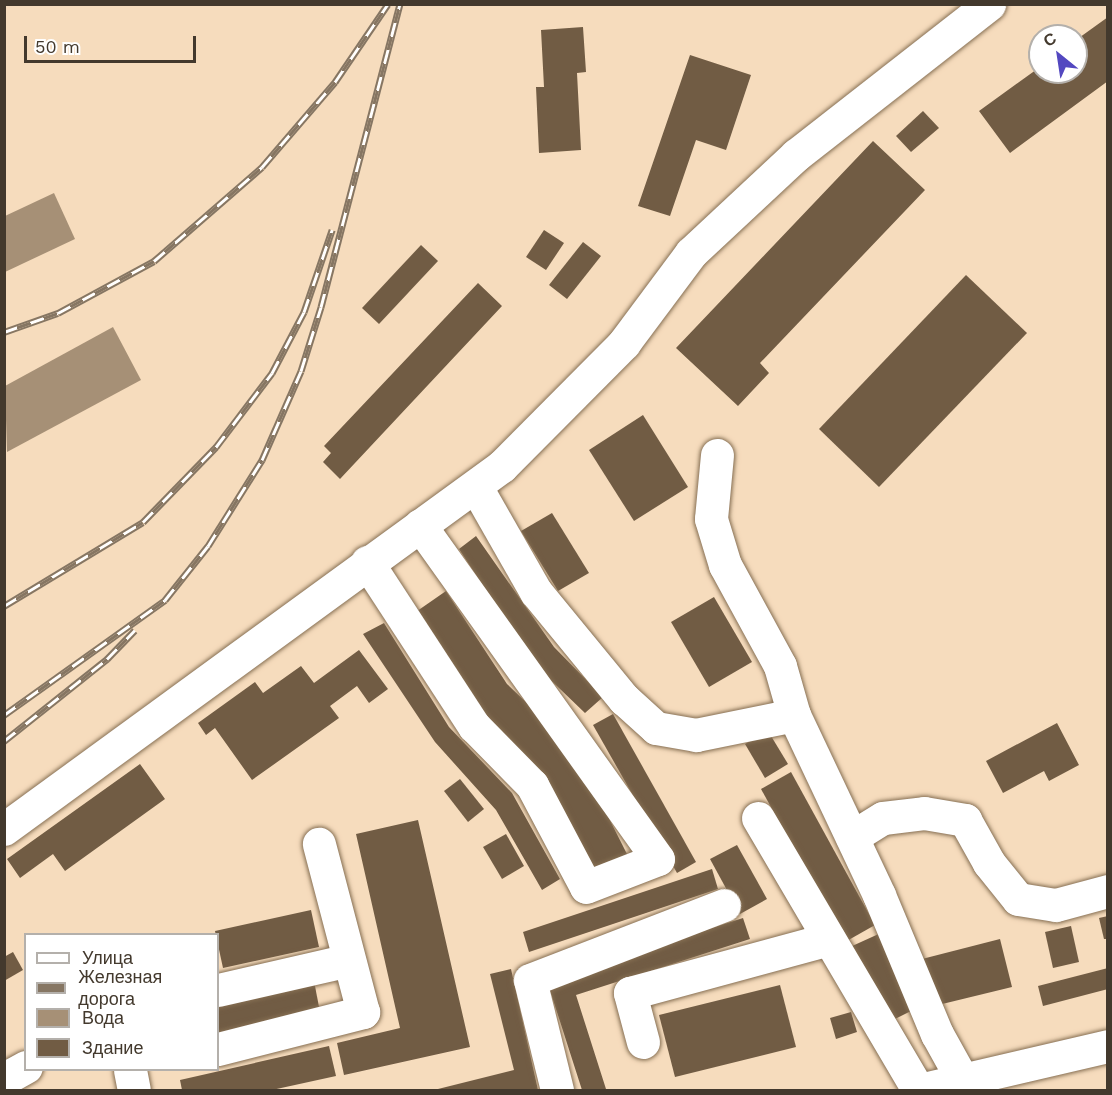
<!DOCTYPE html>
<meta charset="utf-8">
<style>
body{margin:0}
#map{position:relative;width:1112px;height:1095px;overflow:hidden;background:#f6dcbd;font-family:"Work Sans",sans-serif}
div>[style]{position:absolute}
.water>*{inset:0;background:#a69076}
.building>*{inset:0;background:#715c44}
.roads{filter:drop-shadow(0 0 2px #866f53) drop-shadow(0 0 2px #866f53)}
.minor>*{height:33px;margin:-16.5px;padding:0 16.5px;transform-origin:16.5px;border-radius:16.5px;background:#fff}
.major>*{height:33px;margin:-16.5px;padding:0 16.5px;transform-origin:16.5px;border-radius:16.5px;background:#fff}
.rail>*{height:7px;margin-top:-3.5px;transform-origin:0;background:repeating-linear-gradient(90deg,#fff 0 14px,#867663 0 28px);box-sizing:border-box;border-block:2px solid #867663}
span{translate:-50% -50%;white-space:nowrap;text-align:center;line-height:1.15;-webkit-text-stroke:6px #fff;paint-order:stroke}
.frame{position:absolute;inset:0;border:6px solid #43392d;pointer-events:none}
.legend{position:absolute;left:24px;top:933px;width:195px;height:138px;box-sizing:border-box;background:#fff;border:2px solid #b4b0ab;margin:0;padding:8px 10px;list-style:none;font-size:18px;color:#43392d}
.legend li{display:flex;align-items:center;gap:12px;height:30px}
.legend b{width:30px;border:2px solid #b4b0ab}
.north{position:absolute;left:1028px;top:24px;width:60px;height:60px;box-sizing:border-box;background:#fff;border:2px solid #b4b0ab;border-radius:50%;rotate:330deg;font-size:16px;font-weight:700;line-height:24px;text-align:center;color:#43392d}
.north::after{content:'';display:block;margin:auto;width:21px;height:27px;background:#5348c0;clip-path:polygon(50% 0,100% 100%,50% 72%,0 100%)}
.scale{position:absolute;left:24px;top:36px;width:172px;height:27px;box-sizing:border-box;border:3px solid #43392d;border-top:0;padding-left:8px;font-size:18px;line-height:21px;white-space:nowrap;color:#43392d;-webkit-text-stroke:4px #fff;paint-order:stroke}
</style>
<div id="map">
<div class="water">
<i style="clip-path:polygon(54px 193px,75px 239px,5px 272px,5px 216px)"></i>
<i style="clip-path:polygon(113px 327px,141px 380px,7px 452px,5px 386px)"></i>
</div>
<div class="building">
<i style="clip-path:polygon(1108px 17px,1108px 81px,1010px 153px,979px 111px,1040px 67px,1040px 72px,1076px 72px,1076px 40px)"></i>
<i style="clip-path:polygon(583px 27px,586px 72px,577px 73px,581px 150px,539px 153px,536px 87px,544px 87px,541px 30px)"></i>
<i style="clip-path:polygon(690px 55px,751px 75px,726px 150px,696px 140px,670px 216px,638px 206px)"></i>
<i style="clip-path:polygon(923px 111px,939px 128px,911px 152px,896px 136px)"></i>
<i style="clip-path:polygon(873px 141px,925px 190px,760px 363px,769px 373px,738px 406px,676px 348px)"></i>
<i style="clip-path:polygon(544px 230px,564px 243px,546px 270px,526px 257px)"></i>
<i style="clip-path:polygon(583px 242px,601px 256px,567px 299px,549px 285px)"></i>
<i style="clip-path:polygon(421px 245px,438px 261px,379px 324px,362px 308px)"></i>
<i style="clip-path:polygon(966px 275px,1027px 333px,879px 487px,819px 429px)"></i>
<i style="clip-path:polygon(478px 283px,502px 306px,340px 479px,323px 462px,331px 453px,324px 446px)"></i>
<i style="clip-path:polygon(643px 415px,688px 487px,634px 521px,589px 450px)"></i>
<i style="clip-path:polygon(552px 513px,589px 573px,558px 591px,521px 531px)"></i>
<i style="clip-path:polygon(476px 536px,554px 647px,603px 697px,585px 713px,535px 665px,459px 549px)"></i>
<i style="clip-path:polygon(446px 591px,507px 684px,573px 747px,628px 856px,590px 875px,410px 616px)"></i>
<i style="clip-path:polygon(714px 597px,752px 662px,709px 687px,671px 622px)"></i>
<i style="clip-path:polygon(384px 623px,449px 727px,512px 793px,560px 879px,542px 890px,496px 810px,435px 742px,363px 634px)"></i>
<i style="clip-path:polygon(359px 650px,388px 689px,369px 703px,357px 686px,330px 706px,339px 718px,252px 780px,215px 728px,206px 735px,198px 723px,255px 682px,263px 693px,301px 666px,314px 683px)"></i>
<i style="clip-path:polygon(613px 714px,696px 862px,677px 873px,593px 725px)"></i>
<i style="clip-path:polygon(1057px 723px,1079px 765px,1049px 781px,1044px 771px,1003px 793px,986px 761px)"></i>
<i style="clip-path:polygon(768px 731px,788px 764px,765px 778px,745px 744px)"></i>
<i style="clip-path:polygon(140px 764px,165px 799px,65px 871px,53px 854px,20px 878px,7px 859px)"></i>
<i style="clip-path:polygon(791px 772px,875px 925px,845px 942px,761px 789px)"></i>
<i style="clip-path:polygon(460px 779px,484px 809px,468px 822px,444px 791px)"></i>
<i style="clip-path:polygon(418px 820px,470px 1047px,344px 1075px,337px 1043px,400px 1028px,356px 834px)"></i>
<i style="clip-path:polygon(506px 834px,524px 866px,502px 879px,483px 847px)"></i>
<i style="clip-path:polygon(737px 845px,767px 899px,740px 914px,710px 859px)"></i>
<i style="clip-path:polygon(712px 869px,718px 889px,529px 952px,523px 932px)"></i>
<i style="clip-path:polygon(311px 910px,319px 947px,223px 968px,215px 931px)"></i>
<i style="clip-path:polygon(1108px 916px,1108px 939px,1104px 939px,1099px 918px)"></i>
<i style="clip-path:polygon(743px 918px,750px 939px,576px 995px,606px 1089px,582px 1090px,547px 981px)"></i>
<i style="clip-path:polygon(1071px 926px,1079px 962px,1053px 968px,1045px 932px)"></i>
<i style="clip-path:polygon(883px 932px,919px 1007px,887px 1023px,850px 947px)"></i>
<i style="clip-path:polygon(1000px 939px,1012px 987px,934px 1006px,922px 959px)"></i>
<i style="clip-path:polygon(13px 952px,23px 970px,4px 981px,4px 957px)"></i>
<i style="clip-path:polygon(1108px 968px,1108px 989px,1043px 1006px,1038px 986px)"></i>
<i style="clip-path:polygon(511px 969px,538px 1090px,434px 1090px,514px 1070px,490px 974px)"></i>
<i style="clip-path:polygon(314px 981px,320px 1012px,218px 1034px,218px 1003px)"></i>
<i style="clip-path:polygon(780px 985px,796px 1047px,675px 1077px,659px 1015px)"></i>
<i style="clip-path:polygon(851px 1012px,857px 1032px,836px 1039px,830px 1018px)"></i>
<i style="clip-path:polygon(329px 1046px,336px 1076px,272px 1090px,182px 1090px,180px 1080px)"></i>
</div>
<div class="roads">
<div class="minor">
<i style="left:717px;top:455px;width:64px;rotate:95.4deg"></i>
<i style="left:711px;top:519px;width:48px;rotate:73.1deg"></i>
<i style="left:725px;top:565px;width:115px;rotate:61.4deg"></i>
<i style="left:780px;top:666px;width:51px;rotate:74.1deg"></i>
<i style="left:794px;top:715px;width:199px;rotate:64.7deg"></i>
<i style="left:879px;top:895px;width:151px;rotate:67.4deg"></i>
<i style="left:937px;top:1034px;width:64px;rotate:61deg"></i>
<i style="left:476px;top:487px;width:121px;rotate:60.3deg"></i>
<i style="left:536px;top:592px;width:139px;rotate:50.6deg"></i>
<i style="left:624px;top:699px;width:43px;rotate:42.2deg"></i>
<i style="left:656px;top:728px;width:41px;rotate:9.9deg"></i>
<i style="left:696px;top:735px;width:100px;rotate:-11.5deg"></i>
<i style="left:367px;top:562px;width:196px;rotate:56.9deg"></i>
<i style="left:474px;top:726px;width:83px;rotate:45.5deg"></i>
<i style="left:532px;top:785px;width:115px;rotate:62.1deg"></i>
<i style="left:586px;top:887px;width:77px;rotate:-21.3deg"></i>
<i style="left:658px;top:859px;width:410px;rotate:-125.5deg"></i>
<i style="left:758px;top:818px;width:316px;rotate:59.5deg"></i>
<i style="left:4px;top:829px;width:616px;rotate:-36.09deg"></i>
<i style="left:502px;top:466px;width:173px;rotate:-45.2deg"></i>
<i style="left:624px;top:343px;width:112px;rotate:-53.3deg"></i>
<i style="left:691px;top:253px;width:144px;rotate:-43deg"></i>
<i style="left:796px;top:155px;width:245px;rotate:-38deg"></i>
<i style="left:852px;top:837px;width:36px;rotate:-32deg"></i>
<i style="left:883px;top:818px;width:41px;rotate:-7deg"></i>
<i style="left:924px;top:813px;width:42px;rotate:9.7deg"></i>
<i style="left:965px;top:820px;width:49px;rotate:60.8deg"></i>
<i style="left:989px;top:863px;width:46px;rotate:51.1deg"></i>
<i style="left:1018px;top:899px;width:38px;rotate:9deg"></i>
<i style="left:1056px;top:905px;width:54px;rotate:-15.1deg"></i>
<i style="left:218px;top:990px;width:134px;rotate:-12.9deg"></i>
<i style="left:643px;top:1042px;width:51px;rotate:-104.9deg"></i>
<i style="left:630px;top:993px;width:206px;rotate:-15.2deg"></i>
<i style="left:218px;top:1049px;width:150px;rotate:-14.3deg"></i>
<i style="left:363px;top:1012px;width:174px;rotate:-104.7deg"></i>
<i style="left:130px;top:1070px;width:20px;rotate:79deg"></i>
<i style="left:4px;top:1079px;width:25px;rotate:-29deg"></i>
<i style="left:557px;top:1090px;width:113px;rotate:-103.8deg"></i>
<i style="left:530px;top:980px;width:208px;rotate:-21.1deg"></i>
</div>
<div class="major">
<i style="left:919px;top:1090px;width:194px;rotate:-13.1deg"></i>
</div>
</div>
<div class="rail">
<i style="left:4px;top:332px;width:57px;rotate:-19.4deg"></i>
<i style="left:58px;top:313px;width:109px;rotate:-28.4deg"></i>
<i style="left:154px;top:261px;width:143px;rotate:-41deg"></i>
<i style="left:262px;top:167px;width:112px;rotate:-49.3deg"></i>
<i style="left:335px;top:82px;width:94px;rotate:-55.8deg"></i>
<i style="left:4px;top:606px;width:162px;rotate:-31.1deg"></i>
<i style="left:143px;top:522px;width:105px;rotate:-45.8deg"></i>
<i style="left:216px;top:447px;width:93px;rotate:-52.9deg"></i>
<i style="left:272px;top:373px;width:69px;rotate:-62.3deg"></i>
<i style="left:304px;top:312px;width:87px;rotate:-71.1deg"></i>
<i style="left:4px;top:715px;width:198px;rotate:-35.5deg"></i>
<i style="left:165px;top:600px;width:69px;rotate:-51.5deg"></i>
<i style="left:208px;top:546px;width:102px;rotate:-57.9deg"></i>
<i style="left:262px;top:460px;width:97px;rotate:-66.3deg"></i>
<i style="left:301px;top:371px;width:67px;rotate:-72.6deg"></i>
<i style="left:321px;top:307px;width:313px;rotate:-75.4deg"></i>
<i style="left:4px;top:741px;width:132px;rotate:-38.5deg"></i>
<i style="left:107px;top:659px;width:40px;rotate:-46deg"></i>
</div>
<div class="frame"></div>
<ul class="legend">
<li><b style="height:8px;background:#fff"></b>Улица</li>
<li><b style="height:8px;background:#867663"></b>Железная дорога</li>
<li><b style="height:16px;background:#a69076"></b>Вода</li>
<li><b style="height:16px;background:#715c44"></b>Здание</li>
</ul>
<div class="north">С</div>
<div class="scale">50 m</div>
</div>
